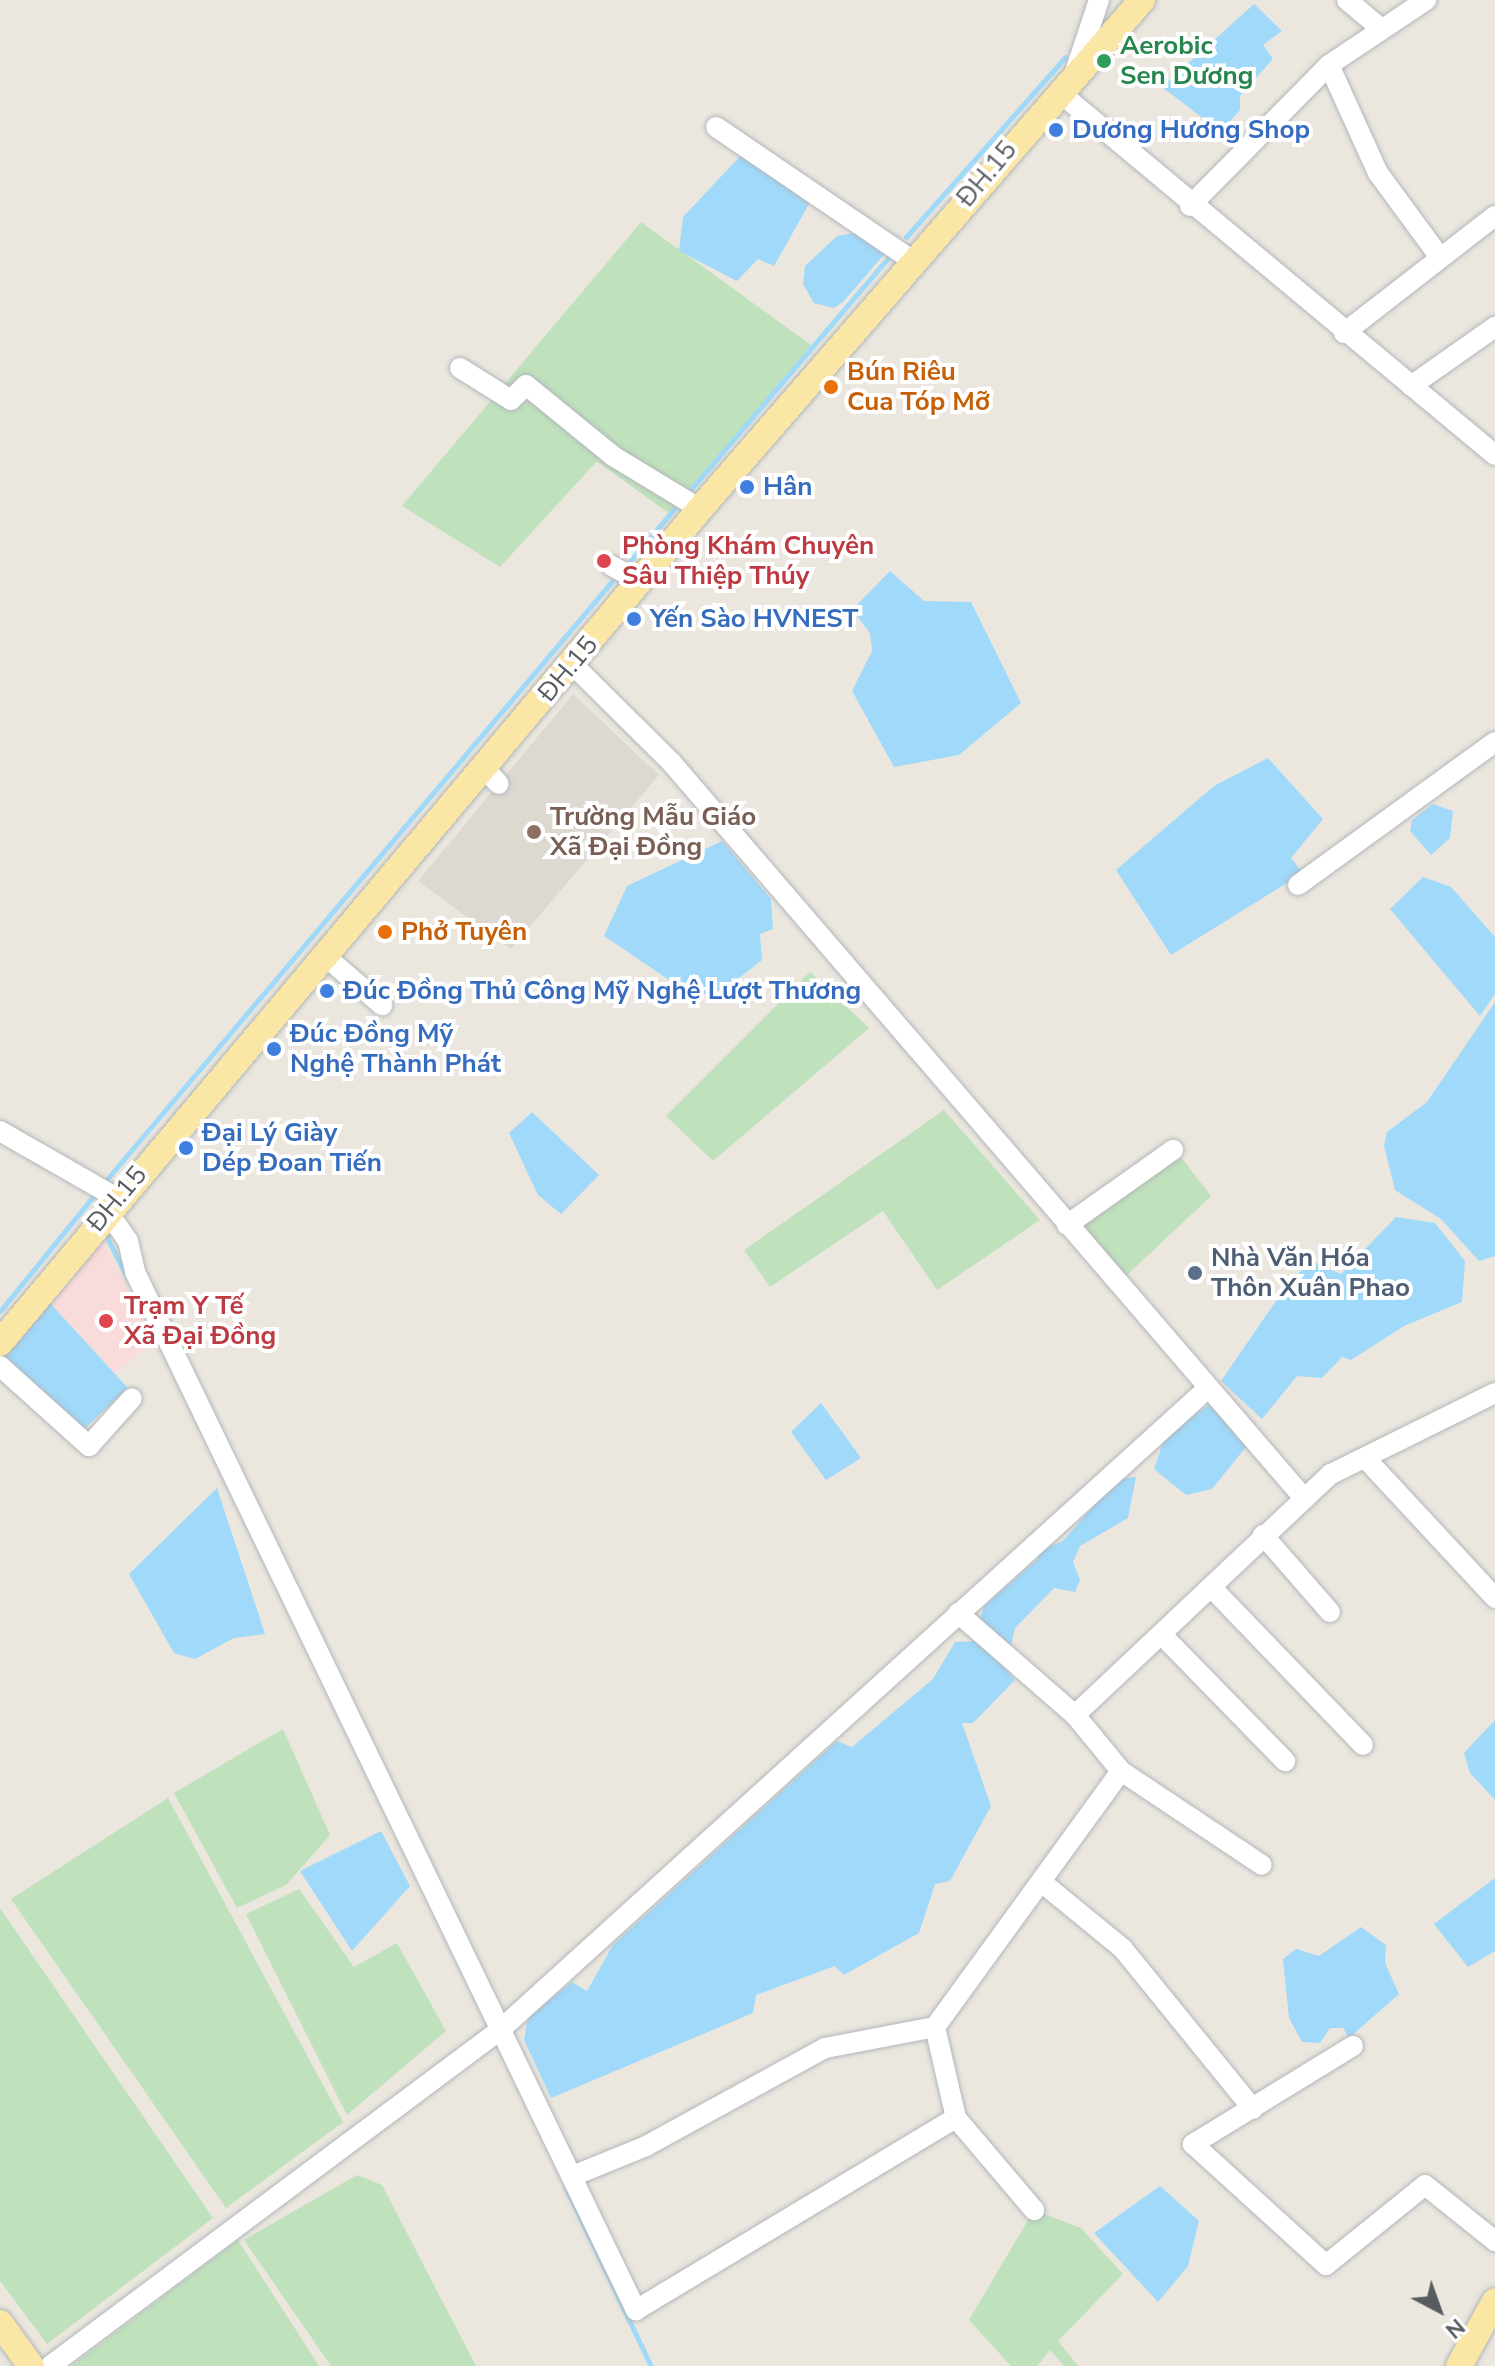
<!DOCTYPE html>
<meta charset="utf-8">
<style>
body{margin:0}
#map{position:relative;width:1495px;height:2366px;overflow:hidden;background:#ebe7df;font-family:"Nunito Sans",sans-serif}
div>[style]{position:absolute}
.education>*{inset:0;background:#ddd9d0}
.medical>*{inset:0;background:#f8dbda}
.green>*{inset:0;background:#bfe1bc}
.water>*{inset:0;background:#a0d9f9}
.stream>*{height:5px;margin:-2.5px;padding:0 2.5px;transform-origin:2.5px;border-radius:2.5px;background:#a0d9f9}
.roads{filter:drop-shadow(0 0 2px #b2b6ba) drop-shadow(0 0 2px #b2b6ba)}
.minor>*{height:20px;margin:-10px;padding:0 10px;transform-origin:10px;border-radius:10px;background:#fff}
.major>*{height:26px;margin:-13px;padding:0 13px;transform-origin:13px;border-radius:13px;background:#fae6a5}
.dots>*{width:22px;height:22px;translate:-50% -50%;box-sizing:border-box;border:4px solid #fff;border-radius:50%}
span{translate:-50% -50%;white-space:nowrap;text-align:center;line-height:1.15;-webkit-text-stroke:8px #fff;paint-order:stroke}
.leisure-label{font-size:26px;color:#27864d;font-weight:700}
.left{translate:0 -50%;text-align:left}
.shop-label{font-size:26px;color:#366cbe;font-weight:700}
.street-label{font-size:26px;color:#585c60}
.food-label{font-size:26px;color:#c56008;font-weight:700}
.health-label{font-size:26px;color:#be3a42;font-weight:700}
.education-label{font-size:26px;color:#785e54;font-weight:700}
.service-label{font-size:26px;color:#4e5e75;font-weight:700}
.north{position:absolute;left:1399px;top:2270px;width:80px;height:80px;-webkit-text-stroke:6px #fff;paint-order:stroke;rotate:139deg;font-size:22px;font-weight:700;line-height:32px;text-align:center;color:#585c60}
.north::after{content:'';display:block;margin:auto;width:28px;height:36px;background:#585c60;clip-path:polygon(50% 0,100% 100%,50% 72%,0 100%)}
</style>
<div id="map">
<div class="education">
<i style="clip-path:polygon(573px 694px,659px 775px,511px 949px,418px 881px)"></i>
</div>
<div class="medical">
<i style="clip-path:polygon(103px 1240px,155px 1342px,115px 1373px,48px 1301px)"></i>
</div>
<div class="green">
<i style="clip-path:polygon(641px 222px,811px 345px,671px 515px,597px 461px,500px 567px,402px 506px)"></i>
<i style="clip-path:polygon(810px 972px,869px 1028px,713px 1161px,666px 1116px)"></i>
<i style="clip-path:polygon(944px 1110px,1040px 1220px,937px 1290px,883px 1211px,770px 1287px,744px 1250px)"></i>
<i style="clip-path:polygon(1177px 1152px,1211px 1196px,1125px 1277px,1079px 1219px)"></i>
<i style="clip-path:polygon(283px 1729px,330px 1835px,286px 1885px,237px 1908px,174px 1793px)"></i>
<i style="clip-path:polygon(168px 1798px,343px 2122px,226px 2208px,11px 1899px)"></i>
<i style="clip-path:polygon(299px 1889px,354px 1967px,397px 1943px,446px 2031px,347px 2115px,246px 1914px)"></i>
<i style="clip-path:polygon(0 1908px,213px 2218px,47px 2344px,0 2281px)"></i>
<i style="clip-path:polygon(357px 2175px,382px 2185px,476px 2366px,331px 2366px,244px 2240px)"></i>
<i style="clip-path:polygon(1034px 2210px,1081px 2228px,1123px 2274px,1058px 2341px,1078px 2366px,1064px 2366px,1050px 2350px,1037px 2366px,1011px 2366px,969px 2320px)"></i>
<i style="clip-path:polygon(238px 2240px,319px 2366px,71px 2366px)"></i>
</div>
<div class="water">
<i style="clip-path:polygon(1254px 4px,1282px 31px,1263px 45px,1273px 59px,1240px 96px,1240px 110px,1221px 132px,1162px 87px)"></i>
<i style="clip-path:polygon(745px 151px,809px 204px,774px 266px,758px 259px,737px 281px,679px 251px,683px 217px)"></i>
<i style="clip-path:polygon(854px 233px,888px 250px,843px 302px,834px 308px,814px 303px,803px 284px,805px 266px,837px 236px)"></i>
<i style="clip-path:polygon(890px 571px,924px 601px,971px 602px,1021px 703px,959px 755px,894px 767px,852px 691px,872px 651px,870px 633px,852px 610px)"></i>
<i style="clip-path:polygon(1268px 758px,1323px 819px,1291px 858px,1303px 873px,1171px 955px,1116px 870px,1214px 786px)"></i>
<i style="clip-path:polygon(1433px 804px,1453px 811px,1450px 838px,1431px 855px,1410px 831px,1412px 820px)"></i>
<i style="clip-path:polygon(722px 841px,771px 899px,773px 929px,760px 934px,762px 960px,725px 989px,684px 999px,678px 986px,604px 936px,627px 886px)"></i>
<i style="clip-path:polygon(1423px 877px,1451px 887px,1495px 937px,1495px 994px,1480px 1016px,1390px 909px)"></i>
<i style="clip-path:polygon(1495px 1002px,1495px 1256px,1479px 1261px,1441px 1219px,1395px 1190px,1384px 1146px,1387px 1132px,1427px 1102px)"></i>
<i style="clip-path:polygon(532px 1112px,599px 1175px,561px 1214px,538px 1195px,509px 1133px)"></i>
<i style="clip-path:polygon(1396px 1217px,1435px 1223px,1465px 1261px,1462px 1302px,1404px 1326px,1351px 1360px,1342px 1357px,1322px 1378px,1297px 1376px,1262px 1419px,1221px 1381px,1289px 1282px,1312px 1261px,1341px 1274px)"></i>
<i style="clip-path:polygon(48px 1301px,128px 1388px,83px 1430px,0 1356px)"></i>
<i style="clip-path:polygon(821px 1403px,861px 1458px,826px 1480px,791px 1432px)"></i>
<i style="clip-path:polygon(1210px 1405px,1246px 1447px,1212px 1489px,1186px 1495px,1154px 1469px,1167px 1431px)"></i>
<i style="clip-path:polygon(1136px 1477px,1128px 1518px,1080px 1546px,1073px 1562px,1080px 1580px,1075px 1592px,1054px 1588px,1015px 1628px,1010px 1650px,980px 1619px,984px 1606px,1038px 1559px,1037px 1552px,1063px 1541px,1117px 1479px)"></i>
<i style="clip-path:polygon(217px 1488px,265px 1634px,234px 1638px,195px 1659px,174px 1653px,129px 1574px)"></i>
<i style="clip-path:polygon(981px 1641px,1015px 1680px,973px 1723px,962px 1723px,991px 1806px,950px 1881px,935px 1884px,919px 1933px,844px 1975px,835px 1966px,756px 1995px,753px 2013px,551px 2098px,524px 2040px,528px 2017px,572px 1982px,587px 1991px,613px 1945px,837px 1741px,852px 1747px,933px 1679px,955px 1642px)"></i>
<i style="clip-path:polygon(1495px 1720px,1495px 1800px,1470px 1773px,1464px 1753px)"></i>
<i style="clip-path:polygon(381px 1831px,410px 1886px,352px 1951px,300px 1871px)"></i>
<i style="clip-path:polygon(1495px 1878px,1495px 1951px,1468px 1967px,1434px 1924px)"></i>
<i style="clip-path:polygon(1361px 1927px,1386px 1945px,1385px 1963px,1399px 1994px,1349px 2038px,1343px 2028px,1330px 2028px,1320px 2043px,1302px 2042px,1289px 2018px,1283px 1959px,1296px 1949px,1319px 1956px)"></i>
<i style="clip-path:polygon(1160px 2186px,1199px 2221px,1188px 2266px,1158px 2302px,1094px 2233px)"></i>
</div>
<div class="stream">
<i style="left:906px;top:237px;width:240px;rotate:-48.5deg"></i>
<i style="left:692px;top:488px;width:302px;rotate:-49.6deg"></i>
<i style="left:630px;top:561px;width:68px;rotate:-49.8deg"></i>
<i style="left:102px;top:1185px;width:791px;rotate:-49.82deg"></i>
<i style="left:105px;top:1234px;width:48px;rotate:62.9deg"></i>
<i style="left:0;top:1311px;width:152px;rotate:-50.9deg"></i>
<i style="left:565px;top:2186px;width:199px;rotate:64.5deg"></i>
</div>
<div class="roads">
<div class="minor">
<i style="left:1347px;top:0;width:42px;rotate:40.2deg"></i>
<i style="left:1329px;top:65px;width:119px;rotate:65.6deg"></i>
<i style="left:1378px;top:173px;width:103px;rotate:53.7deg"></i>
<i style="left:1074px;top:75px;width:79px;rotate:-71.6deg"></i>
<i style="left:1059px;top:92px;width:567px;rotate:39.78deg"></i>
<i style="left:716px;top:127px;width:238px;rotate:34.2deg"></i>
<i style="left:1190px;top:206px;width:198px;rotate:-45.4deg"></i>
<i style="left:1329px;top:65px;width:117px;rotate:-33.8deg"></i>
<i style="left:1344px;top:333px;width:191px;rotate:-37.8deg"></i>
<i style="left:460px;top:368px;width:60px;rotate:32.1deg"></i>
<i style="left:511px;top:400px;width:21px;rotate:-45deg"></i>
<i style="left:526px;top:385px;width:112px;rotate:39.2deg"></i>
<i style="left:613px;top:456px;width:102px;rotate:31.3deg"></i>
<i style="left:1411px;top:386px;width:103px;rotate:-35.1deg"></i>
<i style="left:612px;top:566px;width:33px;rotate:29deg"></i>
<i style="left:573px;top:665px;width:138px;rotate:44.7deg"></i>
<i style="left:671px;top:762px;width:969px;rotate:49.31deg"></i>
<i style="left:483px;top:767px;width:23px;rotate:47deg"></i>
<i style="left:1298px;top:885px;width:243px;rotate:-36deg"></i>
<i style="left:324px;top:955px;width:77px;rotate:40.8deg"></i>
<i style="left:0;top:1131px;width:135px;rotate:29.8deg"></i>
<i style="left:107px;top:1211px;width:37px;rotate:55deg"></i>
<i style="left:128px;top:1241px;width:32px;rotate:77deg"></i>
<i style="left:135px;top:1272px;width:1153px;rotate:64.24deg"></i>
<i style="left:636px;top:2310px;width:373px;rotate:-31deg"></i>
<i style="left:1067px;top:1225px;width:130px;rotate:-35.3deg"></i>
<i style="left:0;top:1366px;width:120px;rotate:42deg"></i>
<i style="left:89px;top:1446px;width:64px;rotate:-48.1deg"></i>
<i style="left:1366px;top:1459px;width:190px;rotate:47.1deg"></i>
<i style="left:1263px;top:1535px;width:102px;rotate:49deg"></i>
<i style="left:1211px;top:1587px;width:219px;rotate:46.1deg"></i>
<i style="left:958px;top:1613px;width:155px;rotate:41.1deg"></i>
<i style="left:1075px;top:1715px;width:72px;rotate:50.6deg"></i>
<i style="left:1121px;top:1771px;width:169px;rotate:33.7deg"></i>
<i style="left:1163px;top:1636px;width:175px;rotate:45.7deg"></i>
<i style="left:1075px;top:1715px;width:352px;rotate:-43.3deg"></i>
<i style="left:1331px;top:1474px;width:183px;rotate:-26.3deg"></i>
<i style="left:1044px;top:1884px;width:102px;rotate:39.4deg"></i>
<i style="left:1123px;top:1949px;width:206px;rotate:50.9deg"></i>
<i style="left:935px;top:2027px;width:93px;rotate:77deg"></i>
<i style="left:956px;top:2118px;width:121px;rotate:49.7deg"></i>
<i style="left:1353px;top:2046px;width:188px;rotate:148.5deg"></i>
<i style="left:1193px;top:2144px;width:180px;rotate:42.3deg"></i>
<i style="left:1326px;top:2265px;width:127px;rotate:-38.9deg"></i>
<i style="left:1425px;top:2185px;width:90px;rotate:38.7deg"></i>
<i style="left:575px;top:2175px;width:77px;rotate:-22.2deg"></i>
<i style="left:646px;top:2146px;width:204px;rotate:-28.7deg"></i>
<i style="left:825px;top:2048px;width:112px;rotate:-10.8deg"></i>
<i style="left:935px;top:2027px;width:316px;rotate:-54deg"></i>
<i style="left:50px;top:2366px;width:562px;rotate:-36.75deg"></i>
<i style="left:500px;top:2030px;width:956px;rotate:-42.2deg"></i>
</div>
<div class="major">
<i style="left:0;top:1343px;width:1089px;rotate:-49.99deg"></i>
<i style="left:700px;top:509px;width:674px;rotate:-49.03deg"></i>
<i style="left:0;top:2323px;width:53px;rotate:54.2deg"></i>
<i style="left:1459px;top:2366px;width:74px;rotate:-61deg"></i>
</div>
</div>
<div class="dots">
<i style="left:1104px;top:61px;background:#2e9e5b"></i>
<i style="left:1056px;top:130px;background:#3f7fe0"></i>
<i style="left:831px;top:387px;background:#e8710a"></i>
<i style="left:747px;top:487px;background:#3f7fe0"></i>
<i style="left:604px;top:561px;background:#e0444e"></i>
<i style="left:634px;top:619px;background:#3f7fe0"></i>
<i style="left:534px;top:832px;background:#8d6e63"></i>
<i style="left:385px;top:932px;background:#e8710a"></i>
<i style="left:327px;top:991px;background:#3f7fe0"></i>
<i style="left:274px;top:1049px;background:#3f7fe0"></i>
<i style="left:186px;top:1148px;background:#3f7fe0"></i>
<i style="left:1195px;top:1273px;background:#5c6f8a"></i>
<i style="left:106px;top:1321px;background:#e0444e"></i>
</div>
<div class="leisure-label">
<span class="left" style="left:1120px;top:61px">Aerobic<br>Sen Dương</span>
</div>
<div class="shop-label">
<span class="left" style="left:1072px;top:130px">Dương Hương Shop</span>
<span class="left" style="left:763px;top:487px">Hân</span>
<span class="left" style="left:650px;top:619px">Yến Sào HVNEST</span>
<span class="left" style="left:343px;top:991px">Đúc Đồng Thủ Công Mỹ Nghệ Lượt Thương</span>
<span class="left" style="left:290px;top:1049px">Đúc Đồng Mỹ<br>Nghệ Thành Phát</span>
<span class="left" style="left:202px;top:1148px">Đại Lý Giày<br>Dép Đoan Tiến</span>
</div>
<div class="street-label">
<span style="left:987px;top:174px;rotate:-50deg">ĐH.15</span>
<span style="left:568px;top:669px;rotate:-50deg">ĐH.15</span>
<span style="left:117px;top:1199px;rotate:-50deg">ĐH.15</span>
</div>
<div class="food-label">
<span class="left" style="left:847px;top:387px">Bún Riêu<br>Cua Tóp Mỡ</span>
<span class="left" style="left:401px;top:932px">Phở Tuyên</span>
</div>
<div class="health-label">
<span class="left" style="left:622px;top:561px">Phòng Khám Chuyên<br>Sâu Thiệp Thúy</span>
<span class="left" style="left:124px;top:1321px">Trạm Y Tế<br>Xã Đại Đồng</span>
</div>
<div class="education-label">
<span class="left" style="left:550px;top:832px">Trường Mẫu Giáo<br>Xã Đại Đồng</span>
</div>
<div class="service-label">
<span class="left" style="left:1211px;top:1273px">Nhà Văn Hóa<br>Thôn Xuân Phao</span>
</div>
<div class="north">N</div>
</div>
